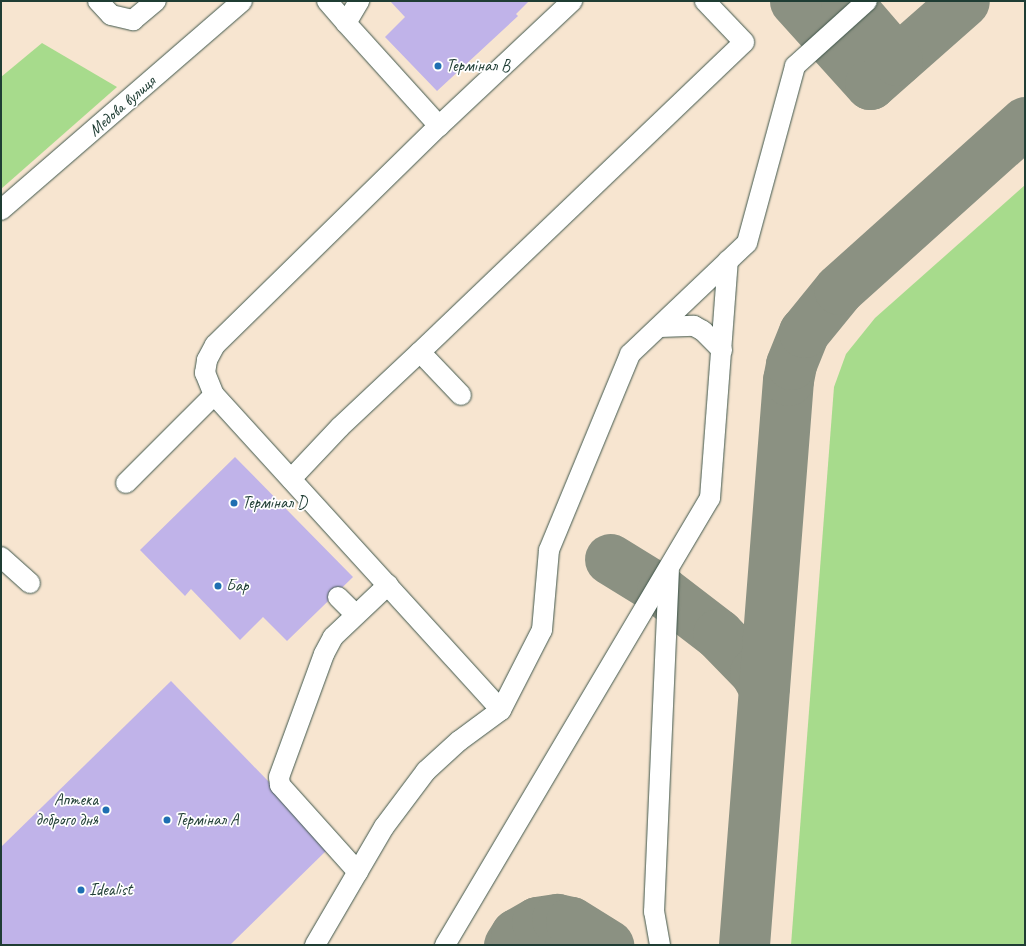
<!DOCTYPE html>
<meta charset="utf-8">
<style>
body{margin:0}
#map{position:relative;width:1026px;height:946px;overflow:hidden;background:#f7e5d0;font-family:Caveat,sans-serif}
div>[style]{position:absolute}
.green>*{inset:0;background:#a7db8c}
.taxiway>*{height:51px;margin:-25.5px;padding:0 25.5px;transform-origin:25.5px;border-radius:25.5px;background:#8b9182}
.building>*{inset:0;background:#c0b3e9}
.roads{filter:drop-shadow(0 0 1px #3f564b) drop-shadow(0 0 1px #3f564b)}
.minor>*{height:20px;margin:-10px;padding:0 10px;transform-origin:10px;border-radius:10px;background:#fff}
.dots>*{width:11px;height:11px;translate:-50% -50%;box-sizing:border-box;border:2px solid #fff;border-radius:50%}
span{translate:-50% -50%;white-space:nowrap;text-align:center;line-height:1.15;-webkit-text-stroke:3.5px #fff;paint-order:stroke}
.poi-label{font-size:17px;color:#1f3d34}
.left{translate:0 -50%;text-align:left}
.right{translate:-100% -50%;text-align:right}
.street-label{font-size:17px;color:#1f3d34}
.frame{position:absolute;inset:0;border:2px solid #1f3d34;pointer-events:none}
</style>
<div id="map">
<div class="green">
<i style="clip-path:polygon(42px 43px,117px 87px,1px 189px,1px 77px)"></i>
<i style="clip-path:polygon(1025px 185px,1025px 945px,791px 945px,834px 387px,846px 354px,875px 318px)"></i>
</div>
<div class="taxiway">
<i style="left:795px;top:1px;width:112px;rotate:47.9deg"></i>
<i style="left:870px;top:84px;width:125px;rotate:-41.4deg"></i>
<i style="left:846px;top:1px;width:78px;rotate:49.2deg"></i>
<i style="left:610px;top:559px;width:61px;rotate:31.6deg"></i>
<i style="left:662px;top:591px;width:71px;rotate:37.5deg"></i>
<i style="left:718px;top:634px;width:53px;rotate:45.8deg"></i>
<i style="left:755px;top:672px;width:18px;rotate:61deg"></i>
<i style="left:509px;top:945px;width:13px;rotate:-58deg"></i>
<i style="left:516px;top:934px;width:24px;rotate:-30deg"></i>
<i style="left:537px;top:922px;width:20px;rotate:-9deg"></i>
<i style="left:557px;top:919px;width:14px;rotate:12deg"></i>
<i style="left:571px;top:922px;width:44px;rotate:31.9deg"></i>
<i style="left:744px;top:945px;width:567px;rotate:-85.55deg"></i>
<i style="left:788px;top:380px;width:16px;rotate:-79deg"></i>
<i style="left:791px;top:364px;width:35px;rotate:-68deg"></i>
<i style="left:804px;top:332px;width:55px;rotate:-50.9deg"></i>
<i style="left:839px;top:289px;width:250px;rotate:-41.9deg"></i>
</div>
<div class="building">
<i style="clip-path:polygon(390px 1px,529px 1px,516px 14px,518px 16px,437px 91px,385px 37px,405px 17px)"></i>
<i style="clip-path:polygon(235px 457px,353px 577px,287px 641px,263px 617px,240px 640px,191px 589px,185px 596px,140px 550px)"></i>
<i style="clip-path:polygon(171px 681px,331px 846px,230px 945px,1px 945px,1px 847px)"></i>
</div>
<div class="roads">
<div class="minor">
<i style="left:98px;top:1px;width:19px;rotate:47deg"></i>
<i style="left:111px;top:15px;width:23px;rotate:13deg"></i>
<i style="left:133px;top:20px;width:30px;rotate:-40deg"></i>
<i style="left:327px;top:1px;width:29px;rotate:49deg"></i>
<i style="left:346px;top:23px;width:26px;rotate:-59deg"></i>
<i style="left:346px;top:23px;width:139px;rotate:47.9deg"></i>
<i style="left:1px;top:210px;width:319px;rotate:-40.9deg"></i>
<i style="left:660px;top:327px;width:34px;rotate:-2deg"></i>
<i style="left:694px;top:326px;width:10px;rotate:29deg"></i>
<i style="left:703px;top:331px;width:27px;rotate:45deg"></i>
<i style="left:461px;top:395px;width:59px;rotate:-133.6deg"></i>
<i style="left:420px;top:352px;width:448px;rotate:-43.7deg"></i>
<i style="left:744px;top:42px;width:57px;rotate:-133.6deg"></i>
<i style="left:291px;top:479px;width:71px;rotate:-46.7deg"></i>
<i style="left:340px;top:427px;width:110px;rotate:-43.2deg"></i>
<i style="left:126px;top:483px;width:124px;rotate:-45deg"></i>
<i style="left:1px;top:557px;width:39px;rotate:42deg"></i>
<i style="left:338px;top:597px;width:25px;rotate:45deg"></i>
<i style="left:501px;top:710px;width:426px;rotate:-132.3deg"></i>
<i style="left:214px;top:395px;width:24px;rotate:-112deg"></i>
<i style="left:205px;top:373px;width:13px;rotate:-81deg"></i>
<i style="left:207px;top:360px;width:17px;rotate:-62deg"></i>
<i style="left:215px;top:345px;width:313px;rotate:-44.4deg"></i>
<i style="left:439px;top:126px;width:183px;rotate:-43.2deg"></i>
<i style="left:358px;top:872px;width:117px;rotate:-131.9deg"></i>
<i style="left:280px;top:785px;width:8px;rotate:-97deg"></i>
<i style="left:279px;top:777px;width:131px;rotate:-69.9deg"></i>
<i style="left:324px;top:654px;width:19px;rotate:-62deg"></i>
<i style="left:333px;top:637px;width:76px;rotate:-43.4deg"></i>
<i style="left:315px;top:945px;width:137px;rotate:-59.7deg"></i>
<i style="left:384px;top:827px;width:70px;rotate:-53.1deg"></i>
<i style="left:426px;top:771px;width:45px;rotate:-42.3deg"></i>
<i style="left:459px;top:741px;width:52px;rotate:-36.4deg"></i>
<i style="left:501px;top:710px;width:90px;rotate:-62.9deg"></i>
<i style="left:542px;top:630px;width:80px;rotate:-85deg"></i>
<i style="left:549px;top:550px;width:212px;rotate:-67.5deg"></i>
<i style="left:630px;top:354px;width:161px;rotate:-43.5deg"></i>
<i style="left:747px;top:243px;width:183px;rotate:-74.8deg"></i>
<i style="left:795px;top:66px;width:97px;rotate:-42.1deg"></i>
<i style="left:445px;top:945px;width:520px;rotate:-59.34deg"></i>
<i style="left:710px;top:498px;width:238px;rotate:-85.7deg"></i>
<i style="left:660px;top:945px;width:34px;rotate:-100deg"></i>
<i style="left:654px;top:912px;width:341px;rotate:-87.5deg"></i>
</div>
</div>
<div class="dots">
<i style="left:438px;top:66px;background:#1f6fb2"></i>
<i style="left:234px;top:503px;background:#1f6fb2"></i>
<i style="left:218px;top:586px;background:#1f6fb2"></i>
<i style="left:106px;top:810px;background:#1f6fb2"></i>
<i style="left:167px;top:820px;background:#1f6fb2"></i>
<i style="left:81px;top:890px;background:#1f6fb2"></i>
</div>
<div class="poi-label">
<span class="left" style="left:446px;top:66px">Термінал B</span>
<span class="left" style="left:242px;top:503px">Термінал D</span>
<span class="left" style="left:226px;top:586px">Бар</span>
<span class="right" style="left:98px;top:810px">Аптека<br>доброго дня</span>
<span class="left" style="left:175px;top:820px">Термінал А</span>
<span class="left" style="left:89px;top:890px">Idealist</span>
</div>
<div class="street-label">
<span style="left:122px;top:106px;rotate:-41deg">Медова вулиця</span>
</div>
<div class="frame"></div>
</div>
